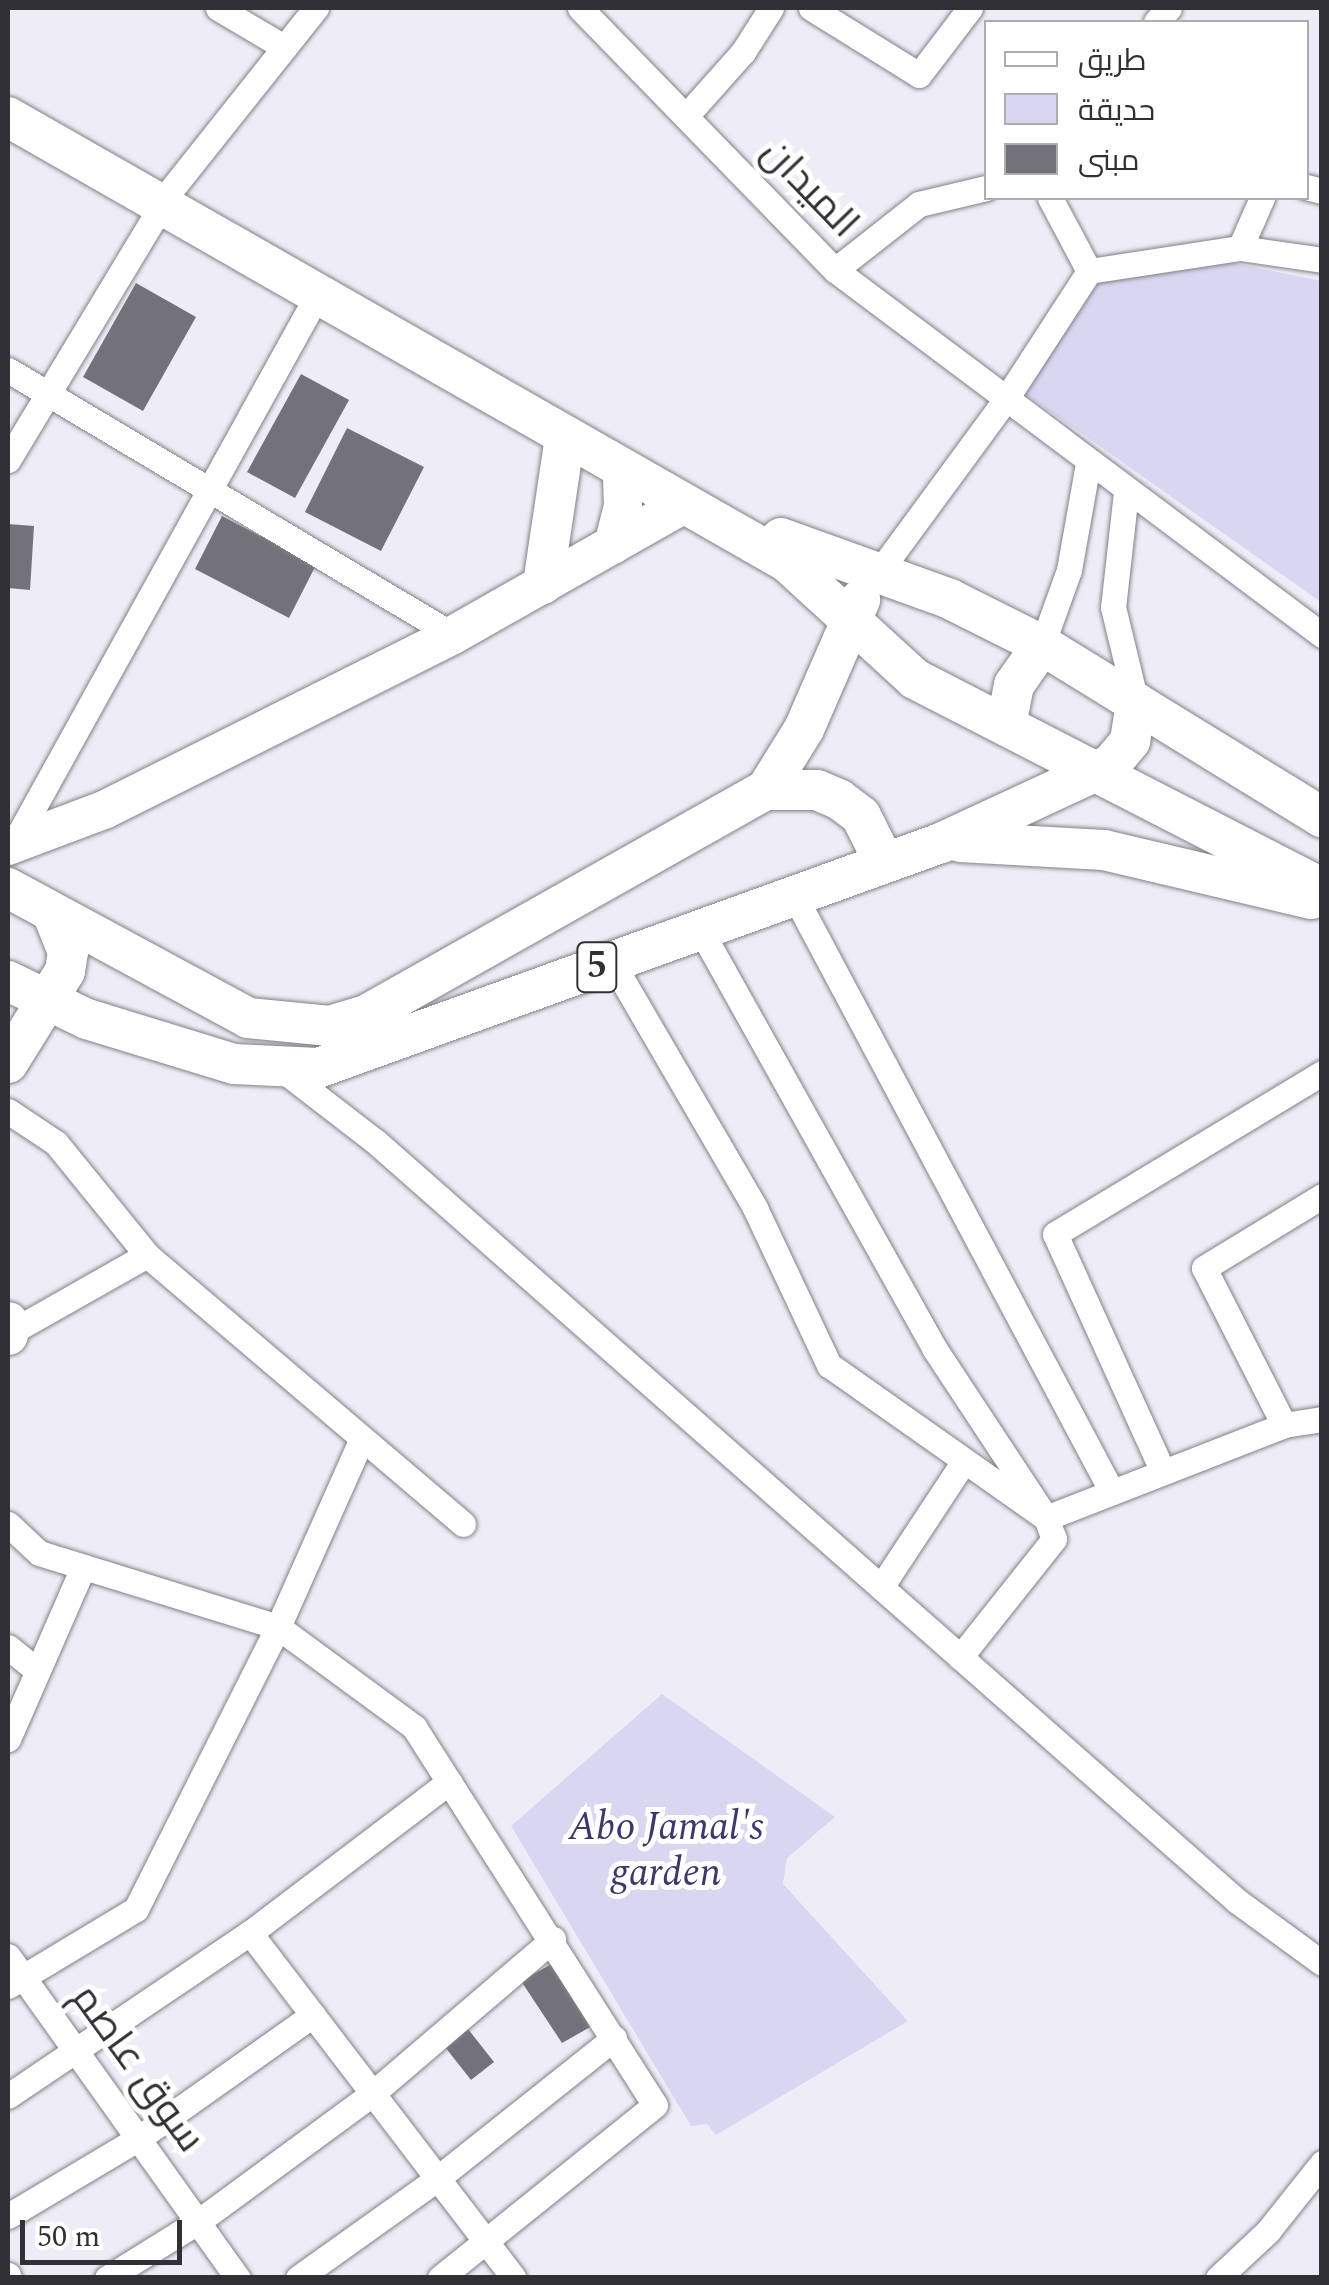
<!DOCTYPE html>
<meta charset="utf-8">
<style>
body{margin:0}
#map{position:relative;width:1329px;height:2285px;overflow:hidden;background:#eeedf7;font-family:Spectral,Cairo,serif}
div>[style]{position:absolute}
.green>*{inset:0;background:#d9d6f2}
.building>*{inset:0;background:#73727b}
.roads{filter:drop-shadow(0 0 2px #818089) drop-shadow(0 0 2px #818089)}
.street>*{height:25px;margin:-12.5px;padding:0 12.5px;transform-origin:12.5px;border-radius:12.5px;background:#fff}
.secondary>*{height:38px;margin:-19px;padding:0 19px;transform-origin:19px;border-radius:19px;background:#fff}
.primary>*{height:40px;margin:-20px;padding:0 20px;transform-origin:20px;border-radius:20px;background:#fff}
span{translate:-50% -50%;white-space:nowrap;text-align:center;line-height:1.15;-webkit-text-stroke:10px #fff;paint-order:stroke}
.shield-label span{padding:2px 8px;background:#fff;border:2px solid;border-radius:8px;-webkit-text-stroke-width:0}
.shield-label{font-size:38px;color:#313034;font-weight:700}
.street-label{font-size:40px;color:#313034}
.park-label{font-size:40px;color:#40366b;font-style:italic}
.frame{position:absolute;inset:0;border:10px solid #313034;pointer-events:none}
.legend{position:absolute;left:984px;top:20px;width:325px;height:180px;box-sizing:border-box;background:#fff;border:2px solid #adacae;margin:0;padding:12px 18px;list-style:none;font-size:30px;color:#313034}
.legend li{display:flex;align-items:center;gap:20px;height:50px}
.legend b{width:50px;border:2px solid #adacae}
.scale{position:absolute;left:20px;top:2220px;width:162px;height:45px;box-sizing:border-box;border:5px solid #313034;border-top:0;padding-left:12px;font-size:30px;line-height:35px;white-space:nowrap;color:#313034;-webkit-text-stroke:8px #fff;paint-order:stroke}
</style>
<div id="map">
<div class="green">
<i style="clip-path:polygon(1233px 263px,1321px 281px,1321px 602px,1021px 391px,1099px 266px)"></i>
<i style="clip-path:polygon(662px 1694px,835px 1817px,787px 1858px,783px 1884px,908px 2021px,716px 2135px,707px 2124px,691px 2126px,511px 1826px)"></i>
</div>
<div class="building">
<i style="clip-path:polygon(136px 283px,196px 317px,143px 411px,83px 377px)"></i>
<i style="clip-path:polygon(301px 374px,349px 400px,295px 498px,247px 472px)"></i>
<i style="clip-path:polygon(347px 428px,424px 467px,381px 551px,305px 512px)"></i>
<i style="clip-path:polygon(222px 516px,316px 565px,289px 618px,195px 569px)"></i>
<i style="clip-path:polygon(8px 524px,34px 526px,30px 590px,8px 588px)"></i>
<i style="clip-path:polygon(555px 1962px,592px 2026px,562px 2043px,521px 1981px)"></i>
<i style="clip-path:polygon(468px 2029px,494px 2062px,471px 2080px,445px 2047px)"></i>
</div>
<div class="roads">
<div class="street">
<i style="left:218px;top:8px;width:77px;rotate:30.6deg"></i>
<i style="left:580px;top:8px;width:366px;rotate:45.8deg"></i>
<i style="left:835px;top:270px;width:609px;rotate:36.85deg"></i>
<i style="left:811px;top:8px;width:127px;rotate:31.8deg"></i>
<i style="left:919px;top:75px;width:84px;rotate:-52.7deg"></i>
<i style="left:1156px;top:22px;width:19px;rotate:-47deg"></i>
<i style="left:686px;top:116px;width:86px;rotate:-48.3deg"></i>
<i style="left:743px;top:52px;width:52px;rotate:-57.5deg"></i>
<i style="left:1306px;top:187px;width:16px;rotate:14deg"></i>
<i style="left:171px;top:190px;width:233px;rotate:-51.5deg"></i>
<i style="left:1050px;top:198px;width:83px;rotate:61.9deg"></i>
<i style="left:1240px;top:248px;width:55px;rotate:-66.3deg"></i>
<i style="left:835px;top:270px;width:107px;rotate:-38.2deg"></i>
<i style="left:919px;top:204px;width:69px;rotate:-13.4deg"></i>
<i style="left:8px;top:370px;width:518px;rotate:30.77deg"></i>
<i style="left:8px;top:460px;width:298px;rotate:-58.9deg"></i>
<i style="left:1126px;top:492px;width:116px;rotate:96.4deg"></i>
<i style="left:1113px;top:607px;width:98px;rotate:76.4deg"></i>
<i style="left:876px;top:576px;width:216px;rotate:-53.7deg"></i>
<i style="left:1004px;top:402px;width:156px;rotate:-57deg"></i>
<i style="left:1089px;top:271px;width:153px;rotate:-8.7deg"></i>
<i style="left:1240px;top:248px;width:83px;rotate:8.3deg"></i>
<i style="left:1042px;top:645px;width:80px;rotate:-70.2deg"></i>
<i style="left:1069px;top:570px;width:109px;rotate:-79.9deg"></i>
<i style="left:14px;top:843px;width:628px;rotate:-61.03deg"></i>
<i style="left:794px;top:895px;width:676px;rotate:61.96deg"></i>
<i style="left:700px;top:929px;width:480px;rotate:60.8deg"></i>
<i style="left:934px;top:1348px;width:204px;rotate:56.6deg"></i>
<i style="left:1046px;top:1518px;width:256px;rotate:-21.3deg"></i>
<i style="left:1284px;top:1425px;width:38px;rotate:-9deg"></i>
<i style="left:612px;top:962px;width:285px;rotate:59.8deg"></i>
<i style="left:755px;top:1208px;width:174px;rotate:64.8deg"></i>
<i style="left:829px;top:1365px;width:266px;rotate:35.2deg"></i>
<i style="left:1046px;top:1518px;width:22px;rotate:69deg"></i>
<i style="left:1054px;top:1539px;width:151px;rotate:128.5deg"></i>
<i style="left:284px;top:1071px;width:115px;rotate:37.6deg"></i>
<i style="left:375px;top:1141px;width:1149px;rotate:41.4deg"></i>
<i style="left:1237px;top:1901px;width:105px;rotate:36.1deg"></i>
<i style="left:8px;top:1111px;width:58px;rotate:33.7deg"></i>
<i style="left:56px;top:1143px;width:144px;rotate:50.9deg"></i>
<i style="left:147px;top:1255px;width:159px;rotate:150.5deg"></i>
<i style="left:147px;top:1255px;width:415px;rotate:40.4deg"></i>
<i style="left:1284px;top:1425px;width:176px;rotate:-117deg"></i>
<i style="left:1204px;top:1268px;width:138px;rotate:-31.4deg"></i>
<i style="left:1163px;top:1472px;width:261px;rotate:-114.4deg"></i>
<i style="left:1055px;top:1234px;width:312px;rotate:-31.1deg"></i>
<i style="left:8px;top:1524px;width:42px;rotate:43.1deg"></i>
<i style="left:39px;top:1553px;width:250px;rotate:17.2deg"></i>
<i style="left:278px;top:1627px;width:169px;rotate:36.3deg"></i>
<i style="left:414px;top:1727px;width:448px;rotate:57.5deg"></i>
<i style="left:655px;top:2105px;width:276px;rotate:141.2deg"></i>
<i style="left:881px;top:1587px;width:151px;rotate:-56.6deg"></i>
<i style="left:8px;top:1647px;width:36px;rotate:39deg"></i>
<i style="left:8px;top:1739px;width:188px;rotate:-66.4deg"></i>
<i style="left:250px;top:1933px;width:434px;rotate:52.6deg"></i>
<i style="left:8px;top:1956px;width:396px;rotate:54.5deg"></i>
<i style="left:8px;top:1986px;width:149px;rotate:-31deg"></i>
<i style="left:136px;top:1909px;width:316px;rotate:-63.3deg"></i>
<i style="left:278px;top:1627px;width:201px;rotate:-66deg"></i>
<i style="left:8px;top:2096px;width:292px;rotate:-34deg"></i>
<i style="left:250px;top:1933px;width:250px;rotate:-37.2deg"></i>
<i style="left:8px;top:2216px;width:152px;rotate:-30.8deg"></i>
<i style="left:139px;top:2138px;width:213px;rotate:-35.3deg"></i>
<i style="left:8px;top:2275px;width:3px;rotate:72deg"></i>
<i style="left:107px;top:2278px;width:108px;rotate:-31.8deg"></i>
<i style="left:199px;top:2221px;width:216px;rotate:-36.3deg"></i>
<i style="left:373px;top:2093px;width:237px;rotate:-40.5deg"></i>
<i style="left:298px;top:2278px;width:172px;rotate:-35.5deg"></i>
<i style="left:438px;top:2178px;width:225px;rotate:-38.5deg"></i>
<i style="left:1218px;top:2278px;width:69px;rotate:-43.2deg"></i>
<i style="left:1268px;top:2231px;width:87px;rotate:-51.5deg"></i>
</div>
<div class="secondary">
<i style="left:613px;top:545px;width:40px;rotate:-75.6deg"></i>
<i style="left:623px;top:506px;width:38px;rotate:-92deg"></i>
<i style="left:8px;top:846px;width:103px;rotate:-20.6deg"></i>
<i style="left:104px;top:810px;width:390px;rotate:-26.6deg"></i>
<i style="left:453px;top:635px;width:266px;rotate:-29.5deg"></i>
</div>
<div class="primary">
<i style="left:8px;top:117px;width:897px;rotate:29.74deg"></i>
<i style="left:787px;top:562px;width:173px;rotate:42.4deg"></i>
<i style="left:915px;top:679px;width:458px;rotate:27.2deg"></i>
<i style="left:781px;top:538px;width:180px;rotate:19.8deg"></i>
<i style="left:950px;top:599px;width:103px;rotate:26.6deg"></i>
<i style="left:1042px;top:645px;width:329px;rotate:31.6deg"></i>
<i style="left:543px;top:584px;width:150px;rotate:-81.5deg"></i>
<i style="left:1006px;top:725px;width:41px;rotate:-78.7deg"></i>
<i style="left:1014px;top:685px;width:49px;rotate:-55deg"></i>
<i style="left:766px;top:790px;width:51px"></i>
<i style="left:817px;top:790px;width:25px;rotate:23deg"></i>
<i style="left:840px;top:800px;width:26px;rotate:37deg"></i>
<i style="left:861px;top:816px;width:51px;rotate:63.4deg"></i>
<i style="left:960px;top:842px;width:144px;rotate:3.2deg"></i>
<i style="left:1104px;top:850px;width:213px;rotate:13.3deg"></i>
<i style="left:8px;top:888px;width:273px;rotate:28.4deg"></i>
<i style="left:248px;top:1018px;width:82px;rotate:5.6deg"></i>
<i style="left:330px;top:1026px;width:38px;rotate:-17deg"></i>
<i style="left:366px;top:1015px;width:459px;rotate:-29.4deg"></i>
<i style="left:766px;top:790px;width:72px;rotate:-58.1deg"></i>
<i style="left:804px;top:729px;width:141px;rotate:-66.5deg"></i>
<i style="left:8px;top:981px;width:88px;rotate:25.7deg"></i>
<i style="left:87px;top:1019px;width:154px;rotate:17deg"></i>
<i style="left:234px;top:1064px;width:84px;rotate:2.7deg"></i>
<i style="left:318px;top:1068px;width:662px;rotate:-19.86deg"></i>
<i style="left:941px;top:843px;width:187px;rotate:-24.9deg"></i>
<i style="left:1111px;top:764px;width:30px;rotate:-50deg"></i>
<i style="left:1130px;top:741px;width:39px;rotate:-81deg"></i>
<i style="left:8px;top:1063px;width:108px;rotate:-58.2deg"></i>
<i style="left:65px;top:971px;width:19px;rotate:-81deg"></i>
<i style="left:68px;top:952px;width:37px;rotate:-112deg"></i>
<i style="left:8px;top:1322px;width:13px;rotate:90deg"></i>
</div>
</div>
<div class="shield-label">
<span style="left:597px;top:967px">5</span>
</div>
<div class="street-label">
<span style="left:809px;top:189px;rotate:46deg">الميدان</span>
<span style="left:137px;top:2069px;rotate:54deg">سوق عاصم</span>
</div>
<div class="park-label">
<span style="left:666px;top:1851px">Abo Jamal's<br>garden</span>
</div>
<div class="frame"></div>
<ul class="legend">
<li><b style="height:12px;background:#fff"></b>طريق</li>
<li><b style="height:28px;background:#d9d6f2"></b>حديقة</li>
<li><b style="height:28px;background:#73727b"></b>مبنى</li>
</ul>
<div class="scale">50 m</div>
</div>
